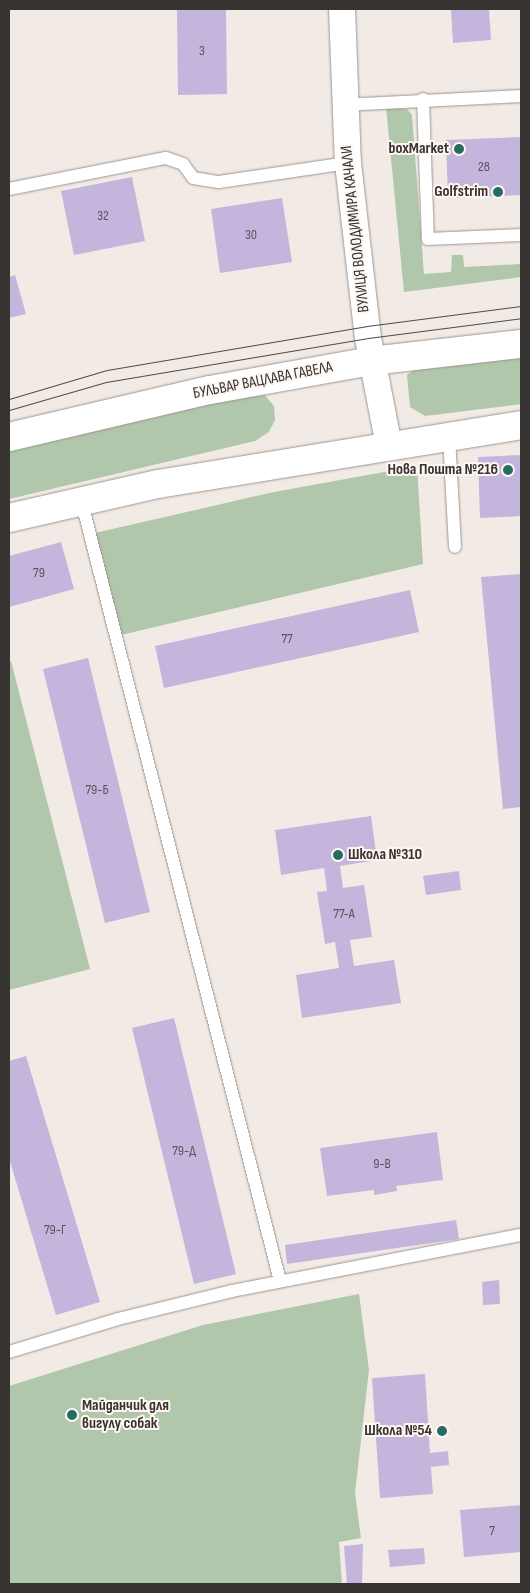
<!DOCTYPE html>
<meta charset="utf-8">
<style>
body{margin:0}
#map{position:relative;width:530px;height:1593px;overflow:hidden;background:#f2eae5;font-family:"Sofia Sans Condensed",sans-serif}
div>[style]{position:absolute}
.green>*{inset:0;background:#b0c7ab}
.building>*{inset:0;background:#c4b5dd}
.roads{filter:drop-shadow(0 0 1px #9c9590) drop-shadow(0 0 1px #9c9590)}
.lane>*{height:12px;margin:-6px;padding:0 6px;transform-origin:6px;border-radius:6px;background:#fff}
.street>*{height:26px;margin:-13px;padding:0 13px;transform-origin:13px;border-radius:13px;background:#fff}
.secondary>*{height:28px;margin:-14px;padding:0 14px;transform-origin:14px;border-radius:14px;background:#fff}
.tram>*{height:1px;margin:-0.5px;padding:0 0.5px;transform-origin:0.5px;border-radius:0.5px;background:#504c4a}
.dots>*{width:14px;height:14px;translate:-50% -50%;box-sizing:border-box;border:2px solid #fff7f2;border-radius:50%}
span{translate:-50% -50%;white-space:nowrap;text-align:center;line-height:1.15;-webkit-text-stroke:4px #fff7f2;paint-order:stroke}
.number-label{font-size:14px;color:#5a545c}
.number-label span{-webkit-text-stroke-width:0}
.poi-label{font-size:16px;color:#363331;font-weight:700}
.right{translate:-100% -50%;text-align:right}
.left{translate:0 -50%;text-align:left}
.street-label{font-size:16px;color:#363331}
.frame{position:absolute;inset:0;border:10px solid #363331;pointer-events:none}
</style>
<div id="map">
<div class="green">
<i style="clip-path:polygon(386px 107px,407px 109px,412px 115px,424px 274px,451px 272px,452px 255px,463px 255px,464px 267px,521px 264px,521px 277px,404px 292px)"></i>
<i style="clip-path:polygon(521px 355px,521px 404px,425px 416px,410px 407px,407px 375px,419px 365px)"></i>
<i style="clip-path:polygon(262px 392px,274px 406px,275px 420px,269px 432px,255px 441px,9px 499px,9px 443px)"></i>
<i style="clip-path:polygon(417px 466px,423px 564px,121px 635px,95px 533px,274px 492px)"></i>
<i style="clip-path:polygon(11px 661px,90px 969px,9px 990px,9px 662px)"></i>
<i style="clip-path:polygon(359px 1294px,369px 1370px,355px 1493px,361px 1538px,339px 1542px,342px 1584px,9px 1584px,9px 1386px,203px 1325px)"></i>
</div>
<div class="building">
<i style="clip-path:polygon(177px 9px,226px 9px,227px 94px,178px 95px)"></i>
<i style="clip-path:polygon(466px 9px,489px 9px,491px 40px,453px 43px,451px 10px)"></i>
<i style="clip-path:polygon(521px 137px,521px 195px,448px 198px,446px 140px)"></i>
<i style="clip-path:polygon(132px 177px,145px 241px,74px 255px,61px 191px)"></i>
<i style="clip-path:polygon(282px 198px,292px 262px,220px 273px,211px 209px)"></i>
<i style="clip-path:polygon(15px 275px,26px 314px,9px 318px,9px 277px)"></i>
<i style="clip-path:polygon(521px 455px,521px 516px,480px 518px,478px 457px)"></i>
<i style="clip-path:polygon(61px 542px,74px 589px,9px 607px,9px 556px)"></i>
<i style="clip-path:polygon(521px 574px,521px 807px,503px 809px,481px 577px)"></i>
<i style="clip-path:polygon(410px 590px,419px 632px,164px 688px,155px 646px)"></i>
<i style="clip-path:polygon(88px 658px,150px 912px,105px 923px,43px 669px)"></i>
<i style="clip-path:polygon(371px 816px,377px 860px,340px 866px,343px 888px,364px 885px,372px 937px,350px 940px,354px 966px,394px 960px,401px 1003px,302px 1018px,296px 975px,339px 968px,335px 942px,325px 944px,317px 892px,327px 891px,324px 868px,281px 875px,275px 830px)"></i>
<i style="clip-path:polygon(459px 871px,461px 890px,426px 895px,423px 876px)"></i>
<i style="clip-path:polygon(174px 1018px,236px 1274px,194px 1284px,132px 1028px)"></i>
<i style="clip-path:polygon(26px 1056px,100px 1302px,56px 1315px,9px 1158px,9px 1061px)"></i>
<i style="clip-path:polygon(437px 1132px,443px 1180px,396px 1186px,397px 1191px,374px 1195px,374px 1190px,327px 1196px,320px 1148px)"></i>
<i style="clip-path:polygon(456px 1220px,459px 1239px,287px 1264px,285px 1245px)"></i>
<i style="clip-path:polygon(499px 1280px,500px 1304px,483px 1305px,482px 1282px)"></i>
<i style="clip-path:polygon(425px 1374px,430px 1453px,448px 1451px,449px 1465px,431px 1467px,433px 1494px,380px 1498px,372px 1378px)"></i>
<i style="clip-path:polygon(521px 1505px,521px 1552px,464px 1557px,460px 1510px)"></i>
<i style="clip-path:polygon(363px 1544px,362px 1584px,347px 1584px,344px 1546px)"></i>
<i style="clip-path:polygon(424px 1548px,425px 1564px,390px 1567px,388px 1550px)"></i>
</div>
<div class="roads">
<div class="lane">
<i style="left:423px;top:99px;width:140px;rotate:88deg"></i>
<i style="left:428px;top:239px;width:93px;rotate:-2.5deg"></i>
<i style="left:344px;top:105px;width:177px;rotate:-2.9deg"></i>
<i style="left:9px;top:189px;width:160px;rotate:-11.2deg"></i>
<i style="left:166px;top:158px;width:18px;rotate:19deg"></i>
<i style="left:183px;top:164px;width:17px;rotate:54deg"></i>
<i style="left:193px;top:178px;width:26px;rotate:9deg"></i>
<i style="left:219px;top:182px;width:130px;rotate:-8.4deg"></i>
<i style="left:449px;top:436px;width:111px;rotate:86.9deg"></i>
<i style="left:82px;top:503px;width:803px;rotate:75.72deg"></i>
<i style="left:9px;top:1352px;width:114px;rotate:-16.8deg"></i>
<i style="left:118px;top:1319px;width:117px;rotate:-13.8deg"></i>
<i style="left:232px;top:1291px;width:294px;rotate:-11deg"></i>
</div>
<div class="street">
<i style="left:342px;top:9px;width:154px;rotate:87.8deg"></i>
<i style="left:348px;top:163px;width:176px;rotate:83.5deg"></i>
<i style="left:368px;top:338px;width:110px;rotate:79deg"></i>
</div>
<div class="secondary">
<i style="left:9px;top:437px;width:206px;rotate:-13.2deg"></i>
<i style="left:210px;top:390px;width:164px;rotate:-10.2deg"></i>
<i style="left:371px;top:361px;width:151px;rotate:-6.5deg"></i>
<i style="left:9px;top:518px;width:153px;rotate:-12.9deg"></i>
<i style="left:158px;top:484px;width:368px;rotate:-9.2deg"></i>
</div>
</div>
<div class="tram">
<i style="left:9px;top:399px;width:102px;rotate:-16.5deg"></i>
<i style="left:107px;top:370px;width:264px;rotate:-9.6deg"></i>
<i style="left:367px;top:326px;width:155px;rotate:-7.4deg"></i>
<i style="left:9px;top:410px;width:101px;rotate:-16.1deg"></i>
<i style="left:106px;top:382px;width:266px;rotate:-9.5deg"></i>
<i style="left:368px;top:338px;width:154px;rotate:-7.4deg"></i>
</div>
<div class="dots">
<i style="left:459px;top:149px;background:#266c60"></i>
<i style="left:498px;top:192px;background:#266c60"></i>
<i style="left:508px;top:470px;background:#266c60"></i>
<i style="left:338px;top:855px;background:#266c60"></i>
<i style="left:72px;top:1415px;background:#266c60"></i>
<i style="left:442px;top:1431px;background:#266c60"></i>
</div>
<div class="number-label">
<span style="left:202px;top:51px">3</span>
<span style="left:484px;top:167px">28</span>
<span style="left:103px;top:216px">32</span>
<span style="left:251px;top:235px">30</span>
<span style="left:39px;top:573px">79</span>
<span style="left:287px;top:639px">77</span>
<span style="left:97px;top:790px">79-Б</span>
<span style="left:344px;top:914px">77-А</span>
<span style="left:184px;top:1151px">79-Д</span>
<span style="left:382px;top:1164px">9-В</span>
<span style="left:55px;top:1230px">79-Г</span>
<span style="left:492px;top:1531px">7</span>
</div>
<div class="poi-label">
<span class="right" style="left:449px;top:149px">boxMarket</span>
<span class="right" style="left:488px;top:192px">Golfstrim</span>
<span class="right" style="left:498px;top:470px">Нова Пошта №216</span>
<span class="left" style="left:348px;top:855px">Школа №310</span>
<span class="left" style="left:82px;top:1415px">Майданчик для<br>вигулу собак</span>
<span class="right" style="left:432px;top:1431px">Школа №54</span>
</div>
<div class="street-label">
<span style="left:356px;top:229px;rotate:-96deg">ВУЛИЦЯ ВОЛОДИМИРА КАЧАЛИ</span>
<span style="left:263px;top:381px;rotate:-11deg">БУЛЬВАР ВАЦЛАВА ГАВЕЛА</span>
</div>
<div class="frame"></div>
</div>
